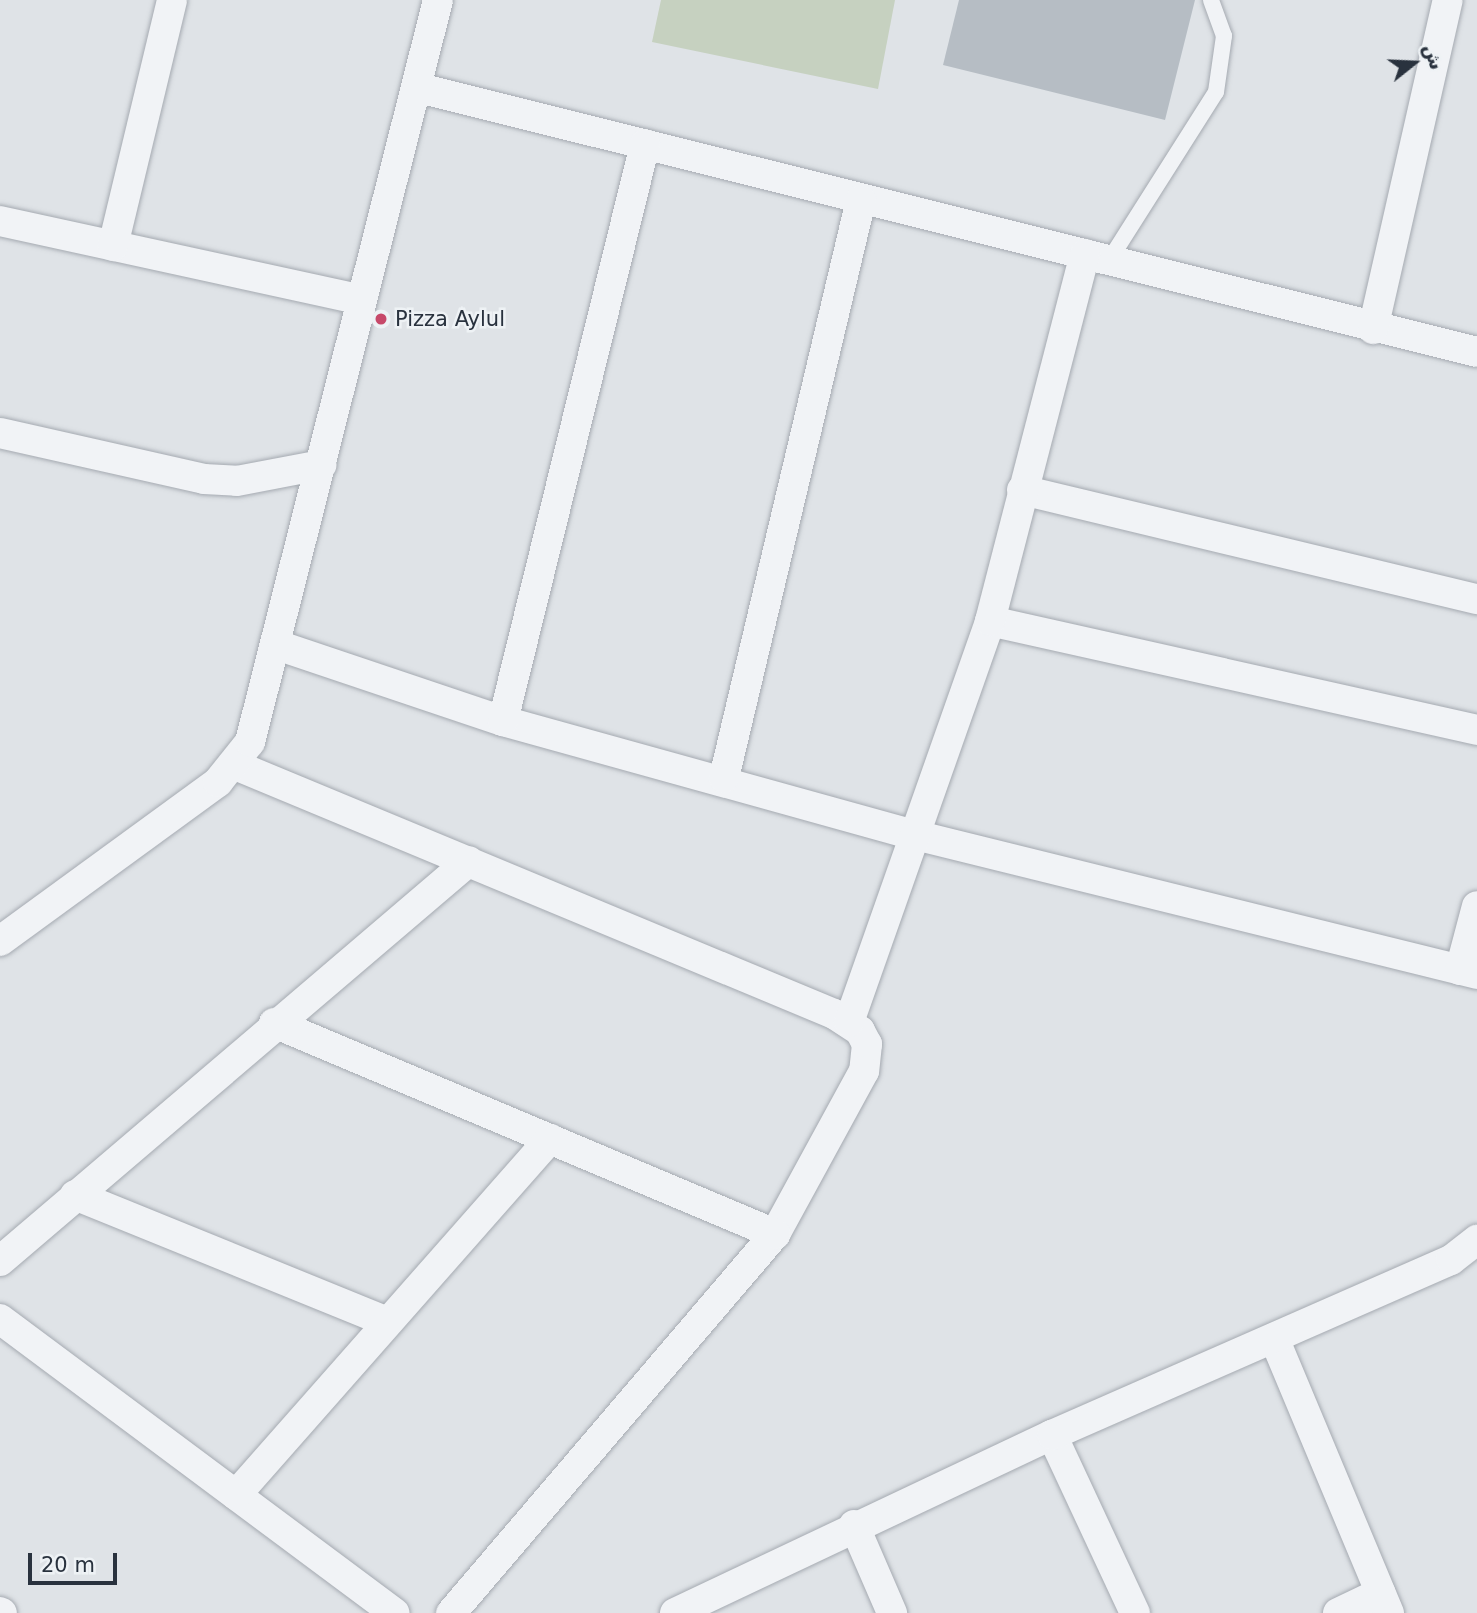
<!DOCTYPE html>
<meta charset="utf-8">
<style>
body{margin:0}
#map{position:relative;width:1477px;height:1613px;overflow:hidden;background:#dfe3e7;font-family:"DejaVu Sans","Noto Naskh Arabic",sans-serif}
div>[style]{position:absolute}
.green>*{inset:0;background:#c6d1c0}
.building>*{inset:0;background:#b6bdc4}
.roads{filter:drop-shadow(0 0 2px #a5aab1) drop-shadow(0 0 2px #a5aab1)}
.lane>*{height:16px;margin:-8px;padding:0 8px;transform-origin:8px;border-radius:8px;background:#f1f3f6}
.street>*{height:30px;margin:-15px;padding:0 15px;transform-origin:15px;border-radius:15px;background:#f1f3f6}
.dots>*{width:19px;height:19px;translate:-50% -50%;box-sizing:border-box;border:4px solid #eef2f5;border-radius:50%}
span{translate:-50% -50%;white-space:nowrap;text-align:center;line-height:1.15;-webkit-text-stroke:5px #eef2f5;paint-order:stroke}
.poi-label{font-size:21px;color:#29323e}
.left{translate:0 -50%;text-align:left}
.north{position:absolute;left:1379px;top:28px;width:70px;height:70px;-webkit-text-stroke:5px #eef2f5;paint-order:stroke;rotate:72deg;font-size:19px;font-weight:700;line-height:28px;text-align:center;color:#29323e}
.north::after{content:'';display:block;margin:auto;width:24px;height:32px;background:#29323e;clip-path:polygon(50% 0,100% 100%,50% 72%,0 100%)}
.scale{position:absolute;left:28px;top:1553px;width:89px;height:32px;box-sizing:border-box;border:4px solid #29323e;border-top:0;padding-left:9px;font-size:21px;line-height:24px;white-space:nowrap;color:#29323e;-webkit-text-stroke:5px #eef2f5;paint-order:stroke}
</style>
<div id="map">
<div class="green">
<i style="clip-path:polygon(661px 0,895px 0,878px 89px,652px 42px)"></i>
</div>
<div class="building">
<i style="clip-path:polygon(959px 0,1195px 0,1165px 120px,943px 65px)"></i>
</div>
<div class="roads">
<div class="lane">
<i style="left:1110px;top:259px;width:198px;rotate:-57.6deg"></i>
<i style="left:1216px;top:92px;width:57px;rotate:-81.9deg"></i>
<i style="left:1224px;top:36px;width:38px;rotate:-110deg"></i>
</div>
<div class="street">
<i style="left:419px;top:88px;width:1090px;rotate:14.01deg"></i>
<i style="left:0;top:221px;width:370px;rotate:12.3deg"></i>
<i style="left:113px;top:246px;width:253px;rotate:-76.5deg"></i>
<i style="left:1373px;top:329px;width:337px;rotate:-77.2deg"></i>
<i style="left:0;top:433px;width:209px;rotate:12.7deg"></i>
<i style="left:204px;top:479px;width:33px;rotate:3deg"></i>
<i style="left:237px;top:481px;width:86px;rotate:-10.8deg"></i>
<i style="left:1022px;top:490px;width:468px;rotate:13.5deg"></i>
<i style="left:990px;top:621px;width:499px;rotate:12.6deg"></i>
<i style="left:277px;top:645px;width:238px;rotate:18.6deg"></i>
<i style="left:503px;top:721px;width:432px;rotate:15.5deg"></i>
<i style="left:919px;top:836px;width:575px;rotate:13.89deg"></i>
<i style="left:503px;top:721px;width:594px;rotate:-76.17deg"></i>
<i style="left:235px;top:765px;width:649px;rotate:22.57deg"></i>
<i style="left:834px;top:1014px;width:31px;rotate:33deg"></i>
<i style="left:860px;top:1031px;width:15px;rotate:62deg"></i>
<i style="left:867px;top:1044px;width:27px;rotate:96deg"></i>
<i style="left:864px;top:1071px;width:186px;rotate:118.6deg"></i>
<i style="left:775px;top:1234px;width:499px;rotate:130.5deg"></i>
<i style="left:724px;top:778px;width:594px;rotate:-76.67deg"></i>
<i style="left:0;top:941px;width:270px;rotate:-36.1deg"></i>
<i style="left:218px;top:782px;width:51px;rotate:-51.3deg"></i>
<i style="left:250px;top:742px;width:765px;rotate:-75.78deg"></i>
<i style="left:1460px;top:970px;width:66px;rotate:-75.1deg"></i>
<i style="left:849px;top:1022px;width:425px;rotate:-70.6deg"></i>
<i style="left:990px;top:621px;width:379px;rotate:-75.5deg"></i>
<i style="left:274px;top:1023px;width:544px;rotate:22.84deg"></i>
<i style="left:75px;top:1195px;width:335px;rotate:22.1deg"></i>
<i style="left:0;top:1261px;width:616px;rotate:-40.46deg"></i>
<i style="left:0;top:1319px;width:492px;rotate:36.7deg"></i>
<i style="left:1274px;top:1338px;width:298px;rotate:67.3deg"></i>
<i style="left:1052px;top:1435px;width:196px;rotate:65deg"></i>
<i style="left:236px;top:1495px;width:475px;rotate:-48.6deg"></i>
<i style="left:854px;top:1525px;width:96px;rotate:66.6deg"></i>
<i style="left:0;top:1612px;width:2px;rotate:27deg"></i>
<i style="left:675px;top:1613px;width:417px;rotate:-25.3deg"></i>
<i style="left:1052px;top:1435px;width:436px;rotate:-23.7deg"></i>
<i style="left:1451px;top:1260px;width:33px;rotate:-38deg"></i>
<i style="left:1338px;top:1613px;width:47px;rotate:-25.5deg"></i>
</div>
</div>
<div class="dots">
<i style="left:381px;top:319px;background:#c7496a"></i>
</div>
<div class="poi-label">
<span class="left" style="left:395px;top:319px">Pizza Aylul</span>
</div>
<div class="north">ش</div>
<div class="scale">20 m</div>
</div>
